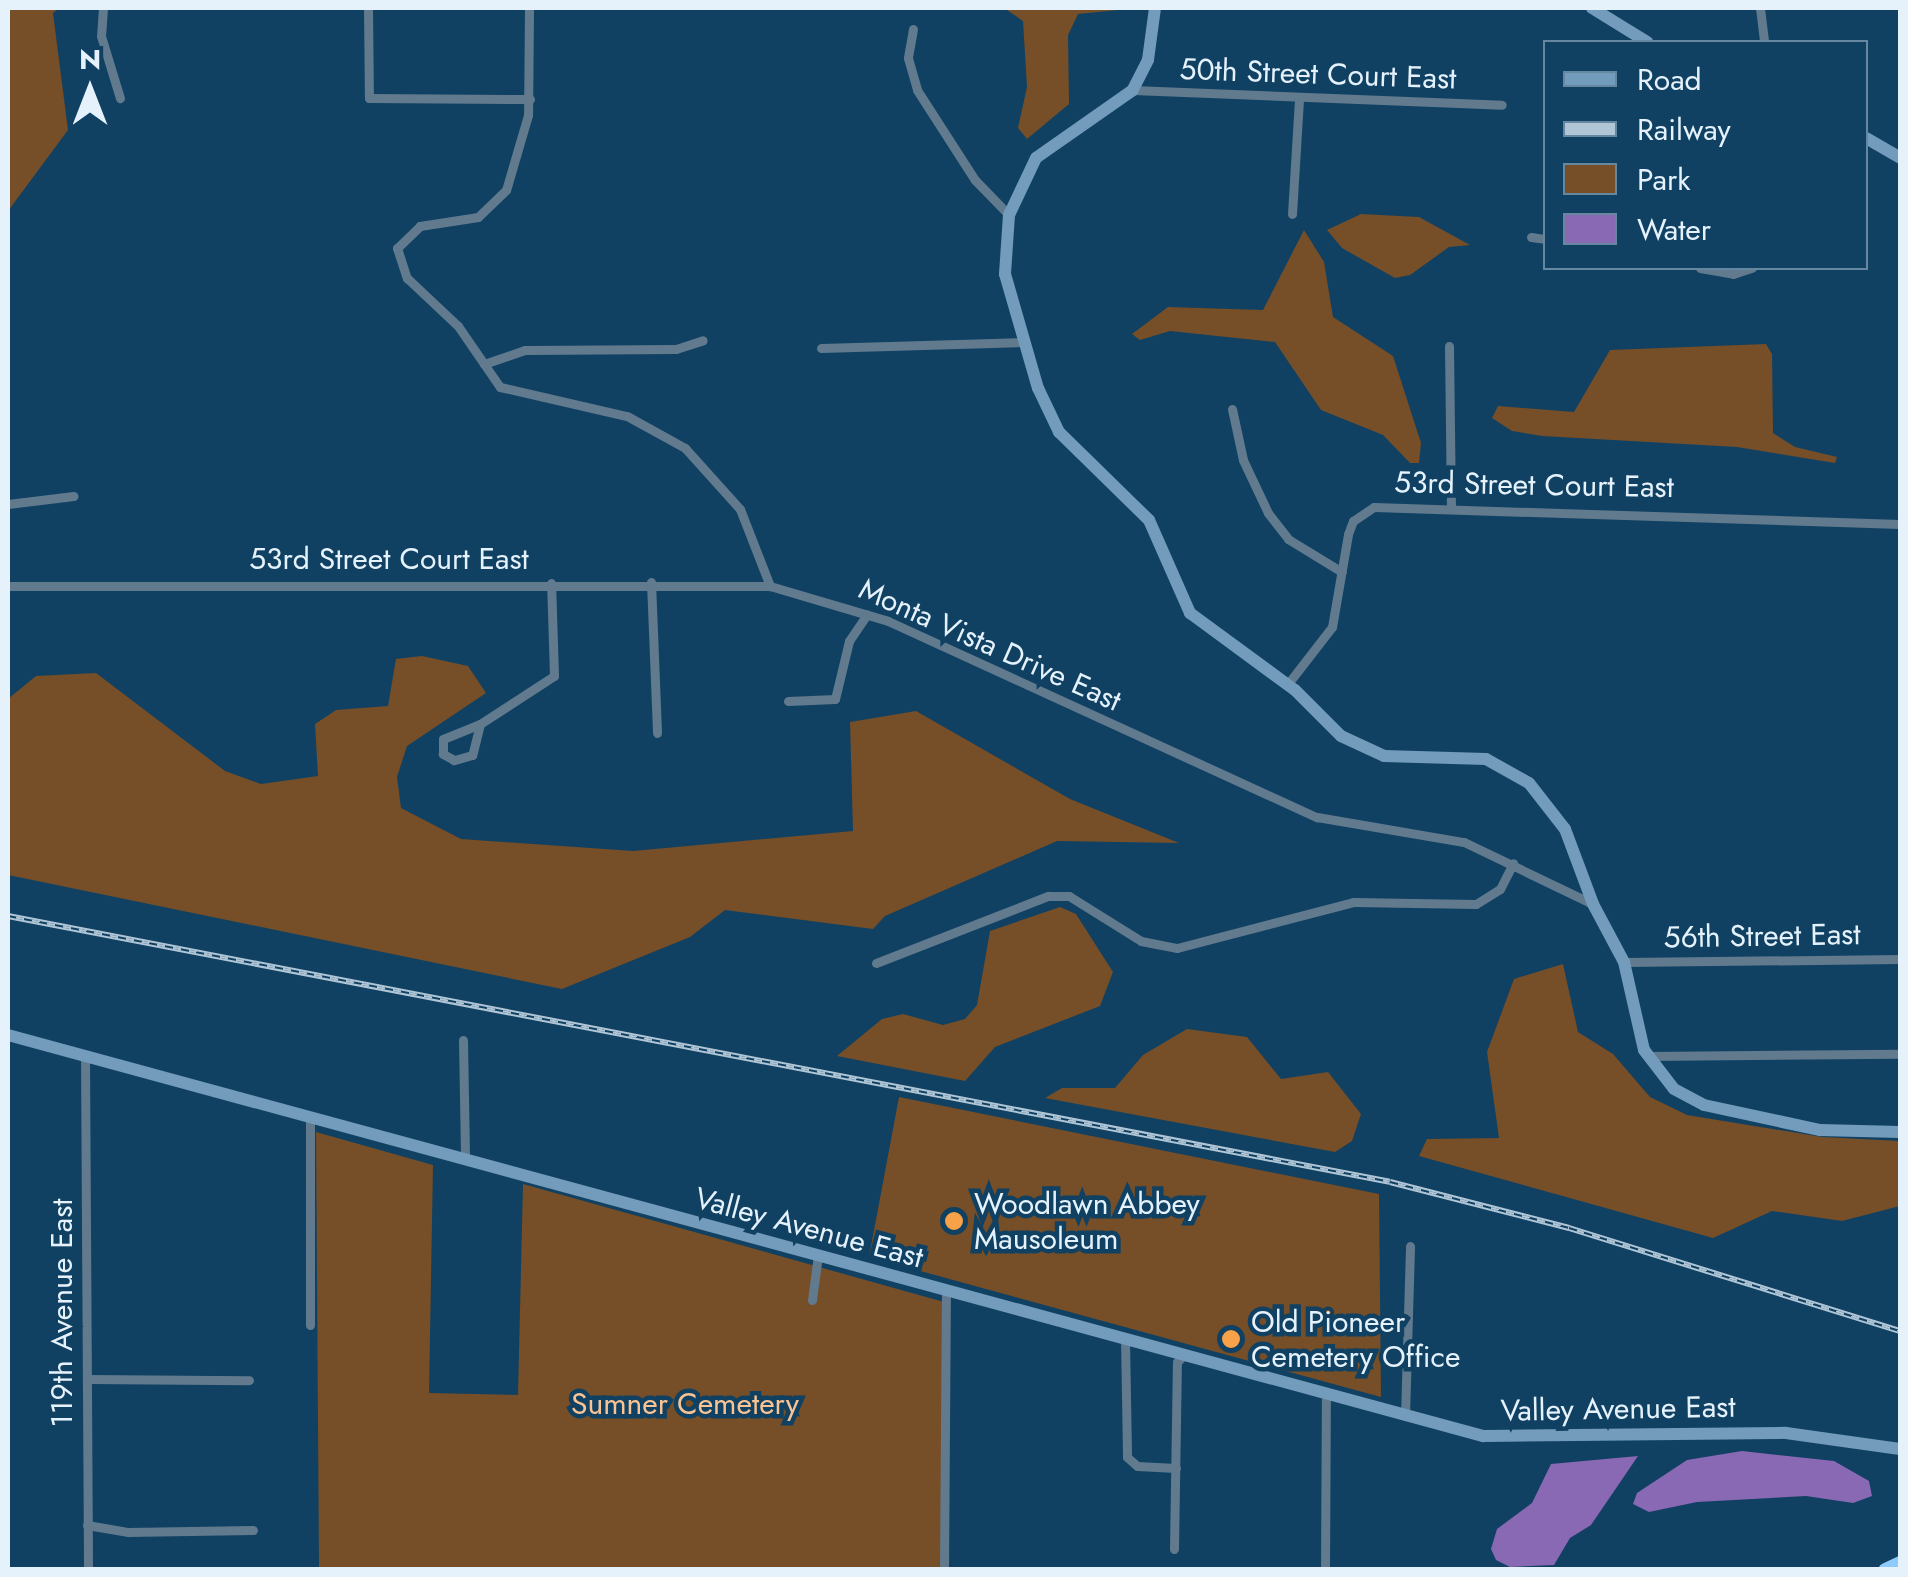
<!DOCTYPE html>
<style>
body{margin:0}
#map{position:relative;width:1908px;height:1577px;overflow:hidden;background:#104162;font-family:Jost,sans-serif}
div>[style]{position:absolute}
.green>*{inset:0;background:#764e27}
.water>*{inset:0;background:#8968b4}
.street>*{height:9px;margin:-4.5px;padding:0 4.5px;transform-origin:4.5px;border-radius:4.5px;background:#617a8e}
.secondary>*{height:12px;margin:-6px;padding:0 6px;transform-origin:6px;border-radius:6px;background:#739bbb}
.highway>*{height:15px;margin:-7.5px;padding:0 7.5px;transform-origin:7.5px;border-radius:7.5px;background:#8ccbfc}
.rail>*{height:6px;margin-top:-3px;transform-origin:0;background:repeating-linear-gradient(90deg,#104162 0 8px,#b0c6d6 0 16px);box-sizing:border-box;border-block:2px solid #b0c6d6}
.dots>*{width:28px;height:28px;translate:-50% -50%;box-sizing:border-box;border:5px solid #104162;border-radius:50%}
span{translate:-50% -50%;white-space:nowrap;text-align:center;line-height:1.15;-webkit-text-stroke:9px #104162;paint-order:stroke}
.street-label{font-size:30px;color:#e5f2fc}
.poi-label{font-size:30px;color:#e5f2fc}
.left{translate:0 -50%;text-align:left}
.park-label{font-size:30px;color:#f9c393}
.frame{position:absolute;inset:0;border:10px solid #e5f2fc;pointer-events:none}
.legend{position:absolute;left:1543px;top:40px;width:325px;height:230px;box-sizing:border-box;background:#104162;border:2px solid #6588a0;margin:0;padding:12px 18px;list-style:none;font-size:30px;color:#e5f2fc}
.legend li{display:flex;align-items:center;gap:20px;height:50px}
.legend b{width:50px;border:2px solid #6588a0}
.north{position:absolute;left:40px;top:40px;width:100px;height:100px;-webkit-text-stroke:8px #104162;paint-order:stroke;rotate:0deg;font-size:28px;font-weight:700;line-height:40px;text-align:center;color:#e5f2fc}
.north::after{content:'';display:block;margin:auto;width:35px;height:45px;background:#e5f2fc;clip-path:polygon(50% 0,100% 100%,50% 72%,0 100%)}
</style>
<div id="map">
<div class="green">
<i style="clip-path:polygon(8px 8px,59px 8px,53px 13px,68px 130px,8px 211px)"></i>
<i style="clip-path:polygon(1004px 8px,1138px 8px,1078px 14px,1068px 35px,1069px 104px,1027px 139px,1018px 128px,1027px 87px,1023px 21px)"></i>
<i style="clip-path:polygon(1361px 214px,1419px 217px,1470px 245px,1449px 247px,1410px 275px,1395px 278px,1342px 248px,1327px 230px)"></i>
<i style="clip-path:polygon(1304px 230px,1324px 262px,1333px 317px,1393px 356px,1421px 443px,1419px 463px,1410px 463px,1383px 435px,1321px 410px,1275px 342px,1170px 331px,1140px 340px,1132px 334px,1168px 307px,1263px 310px)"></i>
<i style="clip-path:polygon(1766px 344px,1772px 354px,1773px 433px,1795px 447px,1837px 457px,1835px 463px,1737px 447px,1542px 436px,1512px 431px,1492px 418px,1498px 406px,1574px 412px,1610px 350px)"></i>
<i style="clip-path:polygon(422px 656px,468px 666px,486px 693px,407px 746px,397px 777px,401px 808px,461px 839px,633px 851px,853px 831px,850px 722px,916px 711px,1070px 799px,1179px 843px,1057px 841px,885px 916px,873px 929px,725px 910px,690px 937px,562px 989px,8px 875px,8px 699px,36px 676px,96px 673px,225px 771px,261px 784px,318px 776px,315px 724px,336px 710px,388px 706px,396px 659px)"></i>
<i style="clip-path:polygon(1060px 907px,1076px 914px,1113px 972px,1100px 1006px,995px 1047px,965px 1081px,837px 1056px,882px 1019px,903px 1014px,943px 1025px,965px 1019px,977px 1005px,990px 931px)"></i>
<i style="clip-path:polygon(1563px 964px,1578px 1032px,1613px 1054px,1650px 1097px,1687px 1115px,1822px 1137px,1900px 1141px,1900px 1206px,1842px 1221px,1772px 1211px,1713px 1238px,1419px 1156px,1427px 1139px,1499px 1138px,1487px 1052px,1514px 979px)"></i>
<i style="clip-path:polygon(1187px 1029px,1247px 1037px,1281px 1079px,1328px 1072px,1361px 1114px,1352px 1141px,1335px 1152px,1045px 1098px,1062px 1088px,1115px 1088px,1143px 1055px)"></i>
<i style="clip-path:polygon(899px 1097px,1379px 1194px,1381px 1397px,869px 1257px)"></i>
<i style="clip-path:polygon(316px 1132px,433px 1165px,429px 1393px,518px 1395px,523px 1184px,944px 1302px,944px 1569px,319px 1569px)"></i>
</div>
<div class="water">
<i style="clip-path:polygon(1742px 1451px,1834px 1461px,1869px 1481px,1872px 1496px,1853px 1503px,1806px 1496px,1697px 1502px,1649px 1512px,1633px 1504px,1637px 1493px,1687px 1460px)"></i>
<i style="clip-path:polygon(1638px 1456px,1591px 1525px,1570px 1538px,1554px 1565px,1510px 1567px,1496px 1560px,1491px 1549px,1497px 1529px,1532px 1503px,1551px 1464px)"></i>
</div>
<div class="street">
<i style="left:103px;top:8px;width:28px;rotate:94deg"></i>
<i style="left:101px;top:36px;width:65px;rotate:73deg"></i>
<i style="left:368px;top:8px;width:90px;rotate:89.4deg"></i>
<i style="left:369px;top:98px;width:161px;rotate:0.4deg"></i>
<i style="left:529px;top:8px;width:107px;rotate:90.5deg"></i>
<i style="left:528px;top:115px;width:78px;rotate:106.3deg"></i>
<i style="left:506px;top:190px;width:39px;rotate:136deg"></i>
<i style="left:478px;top:217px;width:59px;rotate:171.2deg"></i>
<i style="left:420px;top:226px;width:32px;rotate:136deg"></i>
<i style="left:397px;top:248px;width:32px;rotate:72deg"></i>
<i style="left:407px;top:278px;width:70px;rotate:43.3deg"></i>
<i style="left:458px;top:326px;width:74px;rotate:55.5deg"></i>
<i style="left:500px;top:387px;width:130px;rotate:12.9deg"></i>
<i style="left:627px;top:416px;width:66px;rotate:28.9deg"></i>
<i style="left:685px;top:448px;width:82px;rotate:48deg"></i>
<i style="left:740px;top:509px;width:83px;rotate:68.7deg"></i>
<i style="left:770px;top:586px;width:123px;rotate:16.5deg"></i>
<i style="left:888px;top:621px;width:472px;rotate:24.6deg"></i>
<i style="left:1317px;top:817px;width:149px;rotate:9.7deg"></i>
<i style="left:1464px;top:842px;width:141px;rotate:25.7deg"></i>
<i style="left:1760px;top:8px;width:34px;rotate:83deg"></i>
<i style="left:913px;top:29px;width:29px;rotate:100deg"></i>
<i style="left:908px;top:58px;width:33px;rotate:74deg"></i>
<i style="left:917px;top:90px;width:107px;rotate:57.2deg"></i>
<i style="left:975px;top:180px;width:49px;rotate:45.8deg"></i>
<i style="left:1133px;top:90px;width:369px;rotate:2.3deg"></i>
<i style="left:1292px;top:214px;width:115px;rotate:-86.5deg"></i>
<i style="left:1531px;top:237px;width:15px;rotate:8deg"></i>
<i style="left:1700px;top:268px;width:34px;rotate:10deg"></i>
<i style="left:1733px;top:274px;width:20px;rotate:-18deg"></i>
<i style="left:1449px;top:346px;width:162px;rotate:89.3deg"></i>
<i style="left:821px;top:348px;width:202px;rotate:-1.7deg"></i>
<i style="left:484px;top:364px;width:43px;rotate:-18.9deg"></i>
<i style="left:525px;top:350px;width:151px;rotate:-0.4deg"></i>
<i style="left:676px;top:349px;width:28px;rotate:-18deg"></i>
<i style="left:1232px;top:409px;width:52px;rotate:77.8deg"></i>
<i style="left:1243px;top:460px;width:59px;rotate:64.7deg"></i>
<i style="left:1268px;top:513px;width:33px;rotate:52deg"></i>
<i style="left:1288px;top:539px;width:63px;rotate:31.4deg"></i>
<i style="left:8px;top:504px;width:66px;rotate:-6.9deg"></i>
<i style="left:651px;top:582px;width:151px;rotate:87.7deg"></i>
<i style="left:8px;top:586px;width:762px"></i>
<i style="left:1287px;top:685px;width:73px;rotate:-52.2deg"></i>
<i style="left:1332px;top:627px;width:94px;rotate:-80.2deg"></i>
<i style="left:1348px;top:534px;width:14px;rotate:-69deg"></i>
<i style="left:1353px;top:521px;width:25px;rotate:-34deg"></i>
<i style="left:1374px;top:507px;width:526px;rotate:1.85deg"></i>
<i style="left:788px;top:701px;width:47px;rotate:-2.4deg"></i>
<i style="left:835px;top:699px;width:60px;rotate:-76.4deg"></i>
<i style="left:849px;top:641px;width:32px;rotate:-56deg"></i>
<i style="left:480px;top:724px;width:32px;rotate:104deg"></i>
<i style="left:472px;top:755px;width:19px;rotate:164deg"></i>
<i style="left:454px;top:760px;width:13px;rotate:-151deg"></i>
<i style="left:443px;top:754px;width:15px;rotate:-90deg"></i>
<i style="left:443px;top:739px;width:40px;rotate:-22deg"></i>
<i style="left:480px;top:724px;width:88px;rotate:-33deg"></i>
<i style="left:554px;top:676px;width:93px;rotate:-91.8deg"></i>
<i style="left:1624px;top:962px;width:276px;rotate:-0.6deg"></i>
<i style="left:876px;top:963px;width:185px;rotate:-21.3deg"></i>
<i style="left:1048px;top:896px;width:21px"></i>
<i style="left:1069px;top:896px;width:85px;rotate:32deg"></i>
<i style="left:1141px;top:941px;width:37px;rotate:11deg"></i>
<i style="left:1177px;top:948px;width:182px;rotate:-14.6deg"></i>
<i style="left:1353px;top:902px;width:123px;rotate:0.9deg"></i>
<i style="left:1476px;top:904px;width:28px;rotate:-32deg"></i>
<i style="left:1500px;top:889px;width:29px;rotate:-63deg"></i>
<i style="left:463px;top:1040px;width:119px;rotate:89deg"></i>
<i style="left:1647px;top:1056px;width:253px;rotate:-0.5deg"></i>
<i style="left:85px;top:1057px;width:513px;rotate:89.66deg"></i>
<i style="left:812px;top:1300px;width:45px;rotate:-82.4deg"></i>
<i style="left:310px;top:1325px;width:206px;rotate:-90deg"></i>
<i style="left:1125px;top:1339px;width:118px;rotate:89deg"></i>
<i style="left:1127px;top:1457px;width:13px;rotate:42deg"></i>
<i style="left:1137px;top:1466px;width:39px;rotate:3deg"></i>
<i style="left:87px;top:1379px;width:162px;rotate:0.4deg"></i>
<i style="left:1405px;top:1416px;width:170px;rotate:-88.3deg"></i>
<i style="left:87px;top:1525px;width:42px;rotate:9.7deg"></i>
<i style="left:128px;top:1532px;width:125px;rotate:-0.9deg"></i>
<i style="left:1174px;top:1549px;width:187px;rotate:-89.1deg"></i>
<i style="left:1177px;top:1362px;width:10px;rotate:-45deg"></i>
<i style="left:944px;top:1570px;width:279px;rotate:-89.6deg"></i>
<i style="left:1325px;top:1570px;width:176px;rotate:-89.7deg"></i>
</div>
<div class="secondary">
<i style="left:1155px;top:8px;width:52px;rotate:97.7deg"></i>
<i style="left:1148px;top:60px;width:34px;rotate:117deg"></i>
<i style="left:1133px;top:90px;width:118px;rotate:145deg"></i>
<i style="left:1036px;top:158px;width:63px;rotate:115.3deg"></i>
<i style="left:1009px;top:215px;width:59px;rotate:93.9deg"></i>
<i style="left:1005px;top:274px;width:119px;rotate:73.9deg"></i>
<i style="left:1038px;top:388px;width:49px;rotate:64.5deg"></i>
<i style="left:1059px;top:432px;width:126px;rotate:44.4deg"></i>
<i style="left:1149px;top:520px;width:102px;rotate:66.2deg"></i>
<i style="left:1190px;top:613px;width:130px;rotate:36.3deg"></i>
<i style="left:1295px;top:690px;width:65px;rotate:45deg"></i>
<i style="left:1341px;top:736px;width:47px;rotate:24.9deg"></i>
<i style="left:1384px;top:756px;width:102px;rotate:1.7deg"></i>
<i style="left:1486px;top:759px;width:49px;rotate:29.2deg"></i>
<i style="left:1529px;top:783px;width:58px;rotate:52deg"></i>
<i style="left:1565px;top:829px;width:80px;rotate:69.5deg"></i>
<i style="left:1593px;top:904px;width:66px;rotate:61.9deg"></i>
<i style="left:1624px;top:962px;width:90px;rotate:77.2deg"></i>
<i style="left:1644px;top:1050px;width:49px;rotate:52.4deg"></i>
<i style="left:1674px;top:1089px;width:34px;rotate:28deg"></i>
<i style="left:1704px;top:1105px;width:119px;rotate:12.2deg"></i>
<i style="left:1820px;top:1130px;width:80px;rotate:1.4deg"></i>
<i style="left:1592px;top:8px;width:65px;rotate:31.7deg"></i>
<i style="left:1866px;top:138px;width:39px;rotate:30deg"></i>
<i style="left:8px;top:1035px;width:1529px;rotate:15.21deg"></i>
<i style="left:1483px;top:1436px;width:303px;rotate:-0.6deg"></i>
<i style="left:1786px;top:1433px;width:115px;rotate:8deg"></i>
</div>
<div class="highway">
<i style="left:1885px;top:1570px;width:17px;rotate:-25deg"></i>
</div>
<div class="rail">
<i style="left:8px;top:916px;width:1407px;rotate:10.89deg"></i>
<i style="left:1390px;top:1182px;width:185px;rotate:14.4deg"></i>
<i style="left:1569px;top:1228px;width:347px;rotate:17.3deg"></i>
</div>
<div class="dots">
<i style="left:954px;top:1221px;background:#f7a149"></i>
<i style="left:1231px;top:1339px;background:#f7a149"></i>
</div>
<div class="street-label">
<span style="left:1318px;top:74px;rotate:2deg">50th Street Court East</span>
<span style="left:1534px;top:485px;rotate:1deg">53rd Street Court East</span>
<span style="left:389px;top:559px">53rd Street Court East</span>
<span style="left:990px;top:645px;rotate:24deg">Monta Vista Drive East</span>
<span style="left:1762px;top:936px;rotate:-1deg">56th Street East</span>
<span style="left:809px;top:1228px;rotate:15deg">Valley Avenue East</span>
<span style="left:62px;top:1313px;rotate:-90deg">119th Avenue East</span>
<span style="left:1618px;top:1409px;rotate:-1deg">Valley Avenue East</span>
</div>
<div class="poi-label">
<span class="left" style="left:974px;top:1221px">Woodlawn Abbey<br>Mausoleum</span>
<span class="left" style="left:1251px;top:1339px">Old Pioneer<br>Cemetery Office</span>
</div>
<div class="park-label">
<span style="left:685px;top:1404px">Sumner Cemetery</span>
</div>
<div class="frame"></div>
<ul class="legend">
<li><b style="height:12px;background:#739bbb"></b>Road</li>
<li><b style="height:12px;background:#b0c6d6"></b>Railway</li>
<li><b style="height:28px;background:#764e27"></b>Park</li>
<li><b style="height:28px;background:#8968b4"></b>Water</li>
</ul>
<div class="north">N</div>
</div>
